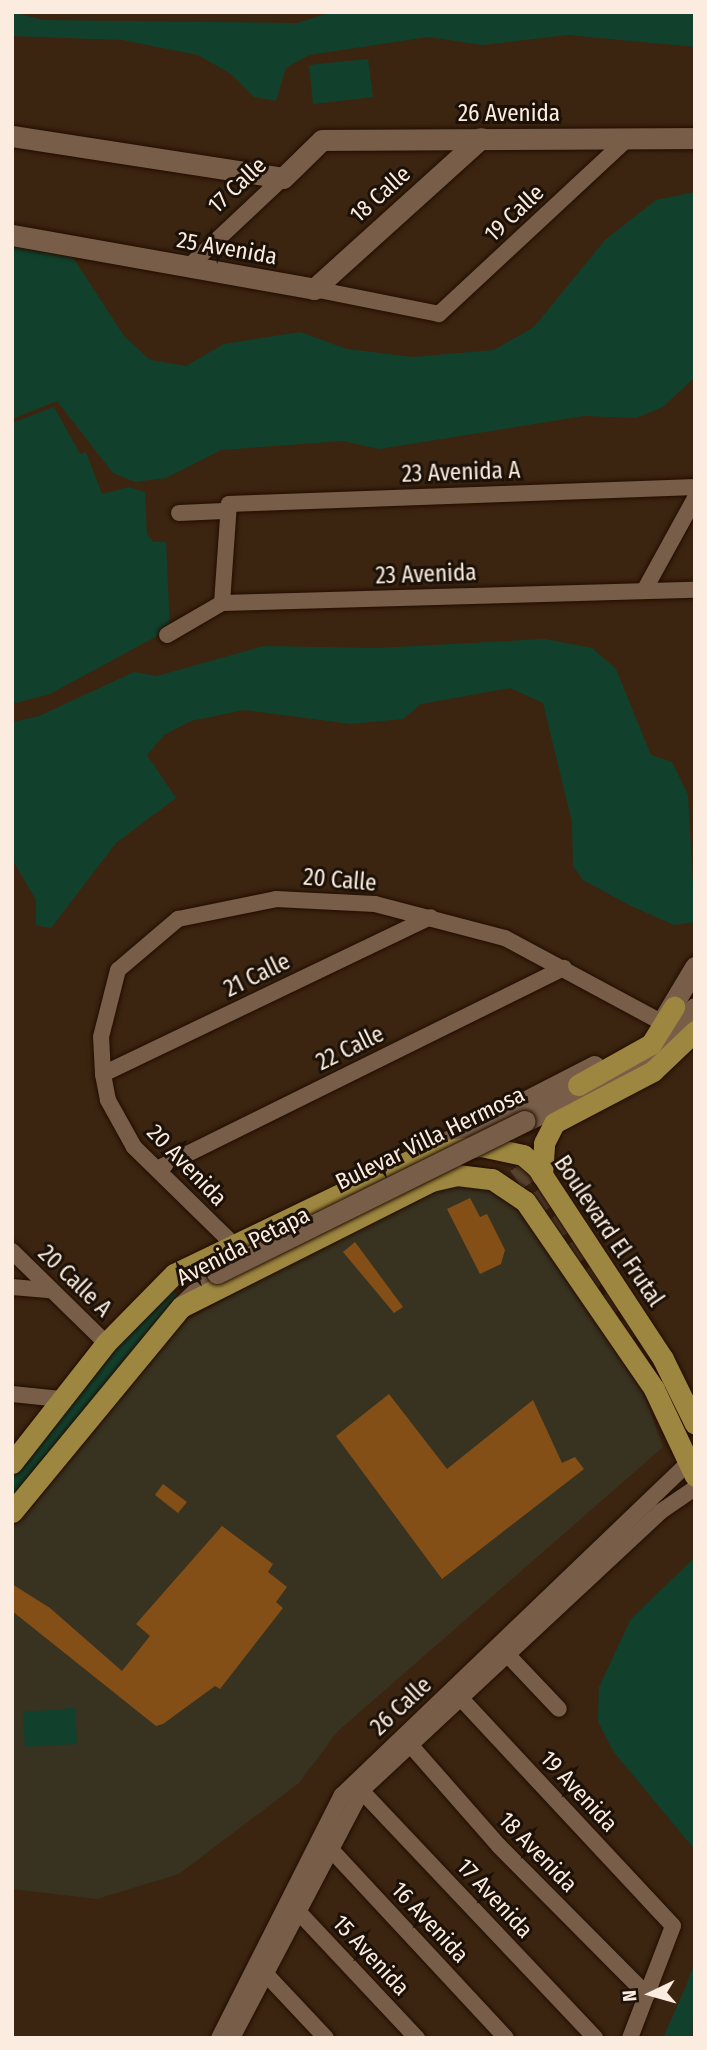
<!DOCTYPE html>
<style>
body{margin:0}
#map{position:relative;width:707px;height:2050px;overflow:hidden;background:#3b2510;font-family:"Fira Sans Condensed",sans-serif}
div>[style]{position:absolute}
.commercial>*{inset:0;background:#383220}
.green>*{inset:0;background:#11412d}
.building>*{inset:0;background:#844f17}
.primary-tunnel>*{height:21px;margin-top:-10.5px;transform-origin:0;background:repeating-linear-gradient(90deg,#58432f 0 21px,transparent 0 31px)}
.roads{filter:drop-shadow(0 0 2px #220d00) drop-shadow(0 0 2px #220d00)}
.street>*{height:16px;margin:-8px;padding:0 8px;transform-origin:8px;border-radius:8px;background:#785e48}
.secondary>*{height:21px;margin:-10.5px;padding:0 10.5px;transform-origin:10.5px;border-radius:10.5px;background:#785e48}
.primary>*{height:21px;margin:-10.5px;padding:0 10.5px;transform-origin:10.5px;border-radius:10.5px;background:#9d8740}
.bridges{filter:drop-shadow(0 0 2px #220d00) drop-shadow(0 0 2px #220d00)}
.secondary-bridge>*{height:21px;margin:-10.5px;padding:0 10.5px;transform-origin:10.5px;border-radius:10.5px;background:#785e48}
span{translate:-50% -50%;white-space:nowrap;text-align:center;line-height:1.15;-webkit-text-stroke:6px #1b1108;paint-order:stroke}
.street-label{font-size:23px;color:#fbecdf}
.frame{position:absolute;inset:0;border:14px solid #fbecdf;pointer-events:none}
.north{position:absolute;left:616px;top:1959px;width:70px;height:70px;-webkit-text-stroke:5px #1b1108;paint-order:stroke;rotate:265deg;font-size:19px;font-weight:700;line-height:28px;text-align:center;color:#fbecdf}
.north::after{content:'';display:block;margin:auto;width:24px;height:32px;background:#fbecdf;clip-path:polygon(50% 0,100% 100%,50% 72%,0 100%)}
</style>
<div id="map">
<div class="commercial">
<i style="clip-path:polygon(470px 1181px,520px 1208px,595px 1309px,643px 1392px,663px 1447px,338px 1731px,299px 1783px,179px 1874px,97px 1899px,12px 1889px,12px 1525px,160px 1335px,437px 1184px)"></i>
</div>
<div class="green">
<i style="clip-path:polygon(12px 12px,43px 20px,298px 23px,331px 12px,695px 12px,695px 47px,568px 35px,483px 45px,428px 37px,309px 55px,286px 68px,276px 101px,254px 97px,231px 74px,198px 55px,122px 40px,12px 36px)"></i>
<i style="clip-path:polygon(368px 59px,373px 97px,313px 104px,309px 65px)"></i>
<i style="clip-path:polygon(695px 192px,695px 377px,663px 407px,636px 418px,584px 416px,379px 449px,343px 441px,221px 450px,166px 478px,135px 482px,113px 473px,57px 401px,12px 419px,12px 244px,72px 256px,124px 336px,150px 360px,186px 366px,224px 344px,300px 332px,347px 349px,413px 357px,494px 350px,534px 327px,605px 240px,656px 200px)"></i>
<i style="clip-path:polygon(54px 407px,80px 454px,86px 452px,102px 494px,129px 487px,145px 492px,147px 534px,153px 542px,166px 542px,170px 629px,50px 694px,12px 704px,12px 423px)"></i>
<i style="clip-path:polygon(545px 639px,592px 648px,616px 669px,651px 755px,672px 762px,688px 795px,695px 922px,674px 925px,631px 906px,583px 880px,573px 866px,572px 822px,543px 703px,510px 688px,421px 704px,403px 719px,351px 724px,244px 710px,191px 721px,164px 735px,147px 755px,176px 798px,116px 843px,51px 928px,36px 925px,36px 900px,12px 859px,12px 722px,39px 716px,134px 672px,157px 676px,264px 646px,377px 648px)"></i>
<i style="clip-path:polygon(169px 1286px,180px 1298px,12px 1501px,12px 1469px,67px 1396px)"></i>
<i style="clip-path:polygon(695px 1557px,695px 1850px,613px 1751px,598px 1721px,599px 1687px,631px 1619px)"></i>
<i style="clip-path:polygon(75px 1708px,77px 1744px,25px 1747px,23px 1712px)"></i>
<i style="clip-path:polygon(695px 1962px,692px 2038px,663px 2038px,686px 1986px)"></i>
</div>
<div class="building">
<i style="clip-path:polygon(470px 1198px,480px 1217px,487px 1214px,505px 1250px,501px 1264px,480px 1274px,447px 1209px)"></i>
<i style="clip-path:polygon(355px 1242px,403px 1307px,394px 1313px,343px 1252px)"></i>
<i style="clip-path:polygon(389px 1394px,447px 1469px,533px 1400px,562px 1463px,575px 1457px,584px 1469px,442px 1579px,336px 1436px)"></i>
<i style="clip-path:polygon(163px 1484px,187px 1502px,178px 1513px,155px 1495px)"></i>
<i style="clip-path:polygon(222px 1526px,273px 1564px,268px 1572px,287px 1587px,276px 1602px,283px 1608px,220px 1689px,215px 1686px,163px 1724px,156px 1726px,12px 1611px,12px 1584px,50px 1608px,122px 1671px,150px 1636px,136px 1624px)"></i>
</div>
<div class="primary-tunnel">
<i style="left:502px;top:1139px;width:261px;rotate:56.2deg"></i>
</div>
<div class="roads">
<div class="street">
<i style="left:187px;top:268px;width:132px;rotate:-43.2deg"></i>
<i style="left:314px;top:289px;width:127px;rotate:11.3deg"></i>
<i style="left:439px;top:314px;width:255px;rotate:-42.9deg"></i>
<i style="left:179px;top:513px;width:45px;rotate:-2.5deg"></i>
<i style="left:645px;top:589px;width:104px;rotate:-61.2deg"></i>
<i style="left:222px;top:603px;width:99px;rotate:-86deg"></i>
<i style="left:229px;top:504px;width:466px;rotate:-2.1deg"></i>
<i style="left:167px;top:635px;width:64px;rotate:-30.2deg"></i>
<i style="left:222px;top:603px;width:473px;rotate:-1.6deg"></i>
<i style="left:103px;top:1074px;width:363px;rotate:-25.6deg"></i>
<i style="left:157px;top:1169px;width:454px;rotate:-26.3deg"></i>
<i style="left:233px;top:1244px;width:139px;rotate:-135.6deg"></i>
<i style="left:134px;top:1147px;width:54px;rotate:-119deg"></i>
<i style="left:108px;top:1100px;width:26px;rotate:-101deg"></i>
<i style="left:103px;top:1074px;width:37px;rotate:-93deg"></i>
<i style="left:101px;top:1037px;width:69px;rotate:-75.8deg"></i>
<i style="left:118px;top:970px;width:79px;rotate:-40.4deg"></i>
<i style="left:178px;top:919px;width:100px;rotate:-11.5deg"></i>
<i style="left:276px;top:899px;width:99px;rotate:2.9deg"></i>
<i style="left:375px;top:904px;width:134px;rotate:14.7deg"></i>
<i style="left:505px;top:938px;width:177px;rotate:28.3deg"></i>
<i style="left:12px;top:1251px;width:132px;rotate:44.4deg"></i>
<i style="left:12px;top:1287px;width:36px;rotate:5deg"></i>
<i style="left:12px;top:1394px;width:49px;rotate:5.8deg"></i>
<i style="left:503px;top:1650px;width:81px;rotate:46.5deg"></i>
<i style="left:454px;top:1691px;width:321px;rotate:47deg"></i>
<i style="left:673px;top:1926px;width:120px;rotate:111deg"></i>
<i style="left:406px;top:1740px;width:141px;rotate:48.7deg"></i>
<i style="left:499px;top:1846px;width:210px;rotate:45.2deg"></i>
<i style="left:356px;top:1785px;width:348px;rotate:46.6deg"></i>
<i style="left:324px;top:1842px;width:267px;rotate:47.1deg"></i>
<i style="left:292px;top:1905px;width:183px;rotate:46.8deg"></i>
<i style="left:263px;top:1971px;width:92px;rotate:46.8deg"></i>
<i style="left:219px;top:2038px;width:272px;rotate:-63.2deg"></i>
<i style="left:342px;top:1795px;width:481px;rotate:-43.8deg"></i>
<i style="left:232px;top:2038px;width:280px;rotate:-62.3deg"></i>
<i style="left:362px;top:1790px;width:408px;rotate:-43deg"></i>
<i style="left:660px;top:1512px;width:42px;rotate:-34.4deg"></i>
</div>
<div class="secondary">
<i style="left:12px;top:136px;width:274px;rotate:8.8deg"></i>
<i style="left:283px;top:178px;width:54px;rotate:-44.3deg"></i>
<i style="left:322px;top:140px;width:373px;rotate:-0.3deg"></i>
<i style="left:12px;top:235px;width:307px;rotate:10.1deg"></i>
<i style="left:314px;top:289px;width:225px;rotate:-42.1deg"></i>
<i style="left:664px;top:1019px;width:61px;rotate:-59.2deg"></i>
<i style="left:525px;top:1121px;width:142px;rotate:-26.4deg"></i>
<i style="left:652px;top:1058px;width:66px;rotate:-49.3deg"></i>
<i style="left:427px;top:1152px;width:188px;rotate:-27.2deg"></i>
<i style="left:181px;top:1307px;width:50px;rotate:-43.4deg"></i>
</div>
<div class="primary">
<i style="left:578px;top:1085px;width:84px;rotate:-29.3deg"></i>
<i style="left:651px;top:1044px;width:44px;rotate:-58.1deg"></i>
<i style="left:542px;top:1175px;width:32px;rotate:-86deg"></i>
<i style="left:544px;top:1143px;width:22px;rotate:-63deg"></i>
<i style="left:554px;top:1123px;width:112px;rotate:-27.7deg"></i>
<i style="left:653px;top:1071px;width:58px;rotate:-43.6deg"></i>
<i style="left:12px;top:1463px;width:152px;rotate:-51.9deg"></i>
<i style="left:106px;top:1343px;width:97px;rotate:-45.4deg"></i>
<i style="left:174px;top:1274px;width:281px;rotate:-25.7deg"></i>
<i style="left:427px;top:1152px;width:54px;rotate:-6.3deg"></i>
<i style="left:481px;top:1146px;width:43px;rotate:12.1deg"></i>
<i style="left:523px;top:1155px;width:18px;rotate:41deg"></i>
<i style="left:537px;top:1167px;width:230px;rotate:56.7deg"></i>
<i style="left:663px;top:1359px;width:72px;rotate:63.8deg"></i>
<i style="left:12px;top:1512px;width:266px;rotate:-50.5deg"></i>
<i style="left:181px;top:1307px;width:280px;rotate:-26.7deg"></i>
<i style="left:431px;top:1181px;width:27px;rotate:-13deg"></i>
<i style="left:457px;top:1175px;width:35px;rotate:7deg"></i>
<i style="left:492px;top:1179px;width:40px;rotate:34deg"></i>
<i style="left:525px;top:1201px;width:228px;rotate:55.5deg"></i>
<i style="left:654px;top:1389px;width:96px;rotate:64.8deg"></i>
</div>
</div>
<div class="bridges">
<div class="secondary-bridge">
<i style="left:217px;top:1273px;width:343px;rotate:-26.3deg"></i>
</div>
</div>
<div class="street-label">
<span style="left:509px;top:113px">26 Avenida</span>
<span style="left:237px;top:185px;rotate:-43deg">17 Calle</span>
<span style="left:380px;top:194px;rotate:-42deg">18 Calle</span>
<span style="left:514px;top:213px;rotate:-43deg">19 Calle</span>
<span style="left:227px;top:248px;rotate:10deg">25 Avenida</span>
<span style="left:461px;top:472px;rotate:-2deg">23 Avenida A</span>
<span style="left:426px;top:574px;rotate:-2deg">23 Avenida</span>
<span style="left:340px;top:880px;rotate:5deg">20 Calle</span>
<span style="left:257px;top:975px;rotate:-26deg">21 Calle</span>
<span style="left:350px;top:1048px;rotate:-26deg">22 Calle</span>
<span style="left:430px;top:1138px;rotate:-26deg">Bulevar Villa Hermosa</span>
<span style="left:187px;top:1165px;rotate:46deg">20 Avenida</span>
<span style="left:609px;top:1231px;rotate:56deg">Boulevard El Frutal</span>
<span style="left:243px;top:1246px;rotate:-27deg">Avenida Petapa</span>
<span style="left:75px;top:1281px;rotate:44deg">20 Calle A</span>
<span style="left:401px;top:1706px;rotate:-43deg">26 Calle</span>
<span style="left:579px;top:1791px;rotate:47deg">19 Avenida</span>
<span style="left:538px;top:1852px;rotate:46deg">18 Avenida</span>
<span style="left:495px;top:1898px;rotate:47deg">17 Avenida</span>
<span style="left:430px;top:1922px;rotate:47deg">16 Avenida</span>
<span style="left:371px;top:1955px;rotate:47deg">15 Avenida</span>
</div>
<div class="frame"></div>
<div class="north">N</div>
</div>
